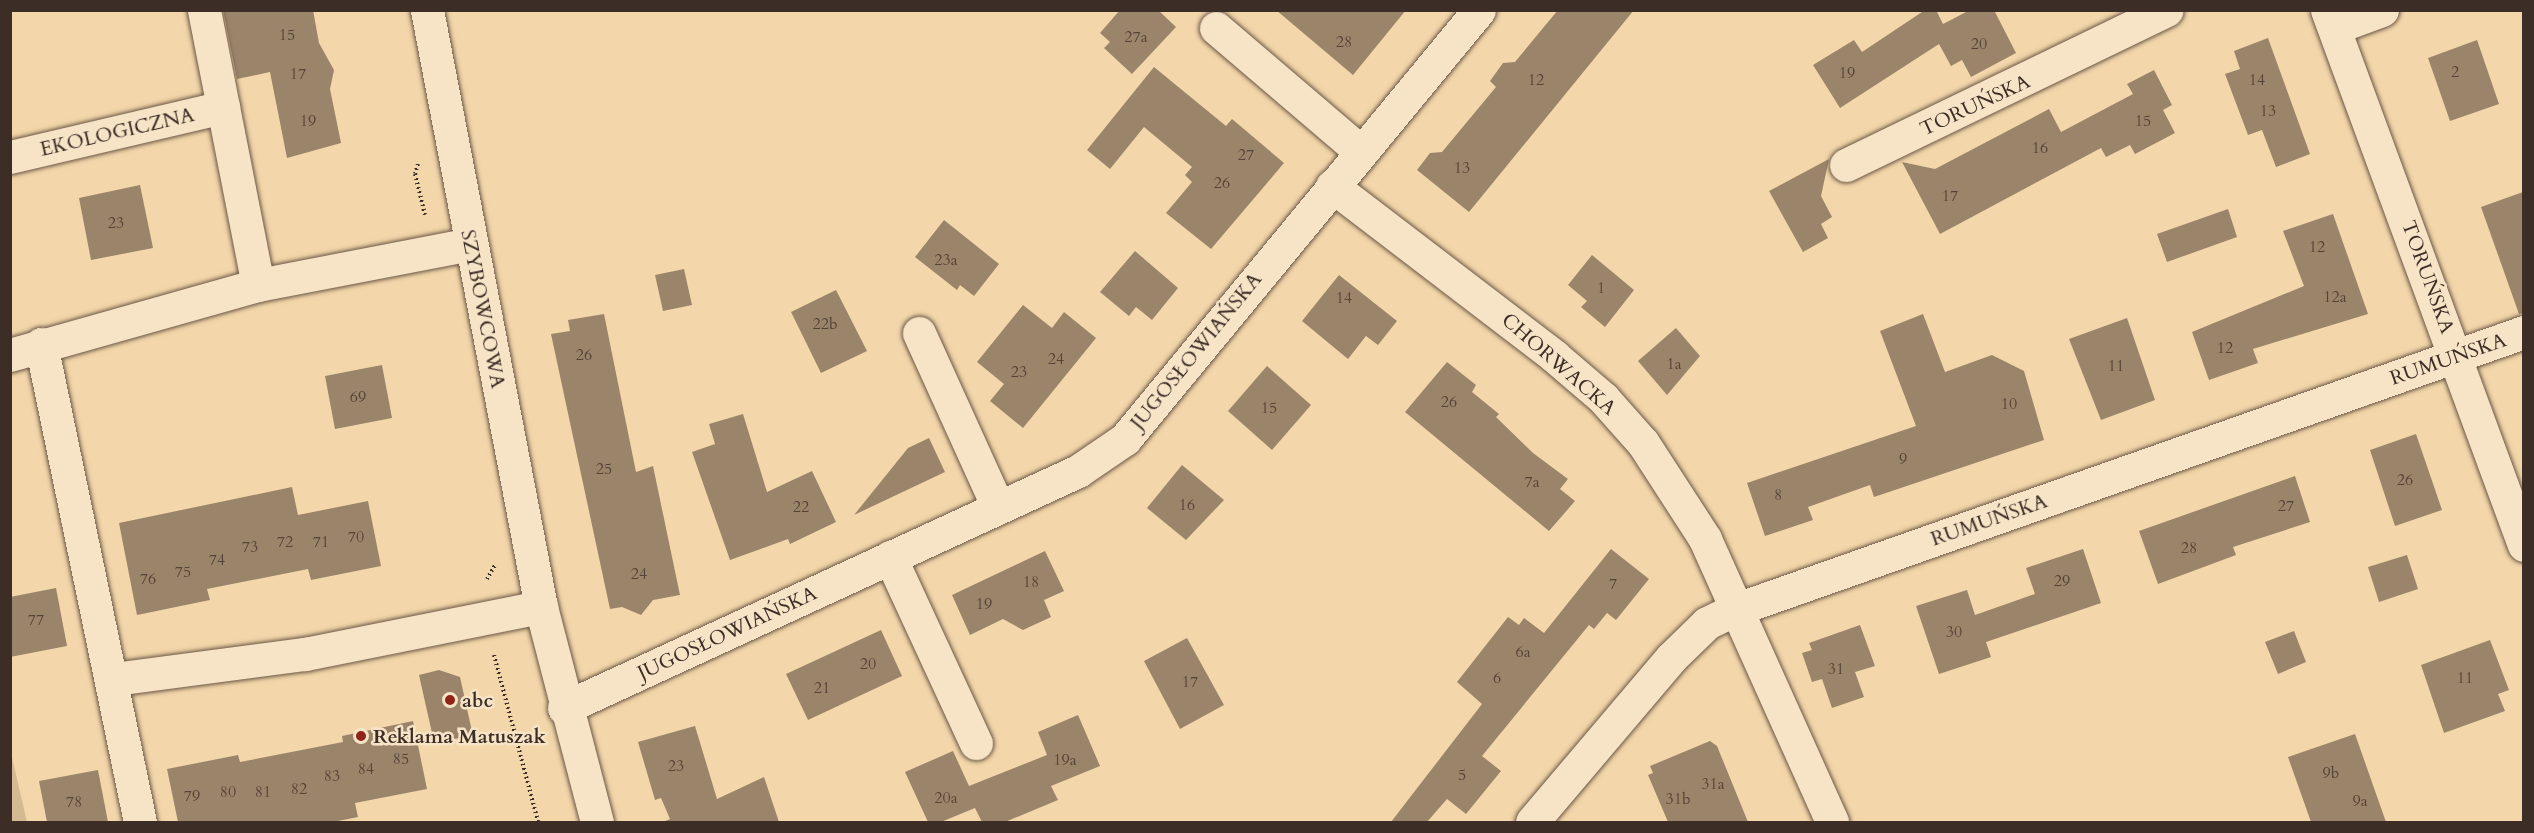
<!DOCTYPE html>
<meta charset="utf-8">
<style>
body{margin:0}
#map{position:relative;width:2534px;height:833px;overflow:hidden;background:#f3d6a9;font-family:Cardo,serif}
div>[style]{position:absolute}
.green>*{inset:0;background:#d4b993}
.building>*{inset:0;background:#9b856a}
.path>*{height:4px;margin-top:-2px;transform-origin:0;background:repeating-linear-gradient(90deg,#3c2d26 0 1.5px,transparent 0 4.5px)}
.roads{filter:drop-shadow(0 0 2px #6a5747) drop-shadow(0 0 2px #6a5747)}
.street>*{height:33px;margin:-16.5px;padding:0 16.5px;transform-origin:16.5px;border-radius:16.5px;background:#f7e4c7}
.dots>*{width:16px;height:16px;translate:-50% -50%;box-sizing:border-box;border:3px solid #f7e4c7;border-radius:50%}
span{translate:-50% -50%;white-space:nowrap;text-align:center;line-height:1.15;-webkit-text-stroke:5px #f7e4c7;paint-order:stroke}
.number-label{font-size:16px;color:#544337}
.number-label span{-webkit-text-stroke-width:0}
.street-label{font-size:20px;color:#3c2d26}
.poi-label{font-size:20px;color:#3c2d26;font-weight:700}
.left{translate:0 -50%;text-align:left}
.frame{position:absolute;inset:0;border:12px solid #3c2d26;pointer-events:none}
</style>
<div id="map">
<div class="green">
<i style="clip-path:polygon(10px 753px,11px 753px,27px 822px,11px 822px)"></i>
</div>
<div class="building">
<i style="clip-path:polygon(223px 10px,313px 10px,319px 43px,334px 70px,330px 89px,341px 143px,287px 158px,270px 72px,237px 79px)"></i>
<i style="clip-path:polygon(1120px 10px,1158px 10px,1176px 27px,1132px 74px,1104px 48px,1110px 42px,1100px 33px)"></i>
<i style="clip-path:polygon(1276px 10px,1406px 10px,1353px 75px)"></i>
<i style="clip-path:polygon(1558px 10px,1634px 10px,1469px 212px,1417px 170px,1430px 153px,1442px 152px,1496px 87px,1490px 81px,1503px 63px,1515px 62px)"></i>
<i style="clip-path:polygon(1925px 10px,1936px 10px,1943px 24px,1970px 10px,1994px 10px,2016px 53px,1971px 77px,1962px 60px,1951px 66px,1939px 44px,1840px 108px,1813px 65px,1854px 40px,1862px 52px)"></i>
<i style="clip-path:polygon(2268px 38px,2310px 154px,2276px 167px,2262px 130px,2248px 135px,2225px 74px,2240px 69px,2234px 51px)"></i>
<i style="clip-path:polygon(2477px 40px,2499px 104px,2450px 121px,2428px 58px)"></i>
<i style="clip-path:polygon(1154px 67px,1226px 126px,1232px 119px,1284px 163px,1211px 249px,1166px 213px,1192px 182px,1185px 175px,1192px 167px,1144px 127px,1110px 169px,1087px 150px)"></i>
<i style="clip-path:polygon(2154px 70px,2172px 105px,2163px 110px,2175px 133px,2135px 154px,2130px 145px,2106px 157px,2101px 148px,1940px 234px,1902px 162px,1935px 169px,2049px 109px,2061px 132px,2133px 94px,2127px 84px)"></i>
<i style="clip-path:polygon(1829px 159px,1821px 196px,1832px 217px,1821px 224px,1828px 238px,1803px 252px,1769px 191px)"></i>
<i style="clip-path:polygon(140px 185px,153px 248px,91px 260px,79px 198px)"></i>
<i style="clip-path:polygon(2523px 192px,2523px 313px,2519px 314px,2481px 207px)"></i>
<i style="clip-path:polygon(2228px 209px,2237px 237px,2167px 262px,2157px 234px)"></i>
<i style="clip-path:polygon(2333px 214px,2368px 314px,2253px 349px,2258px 363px,2209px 380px,2192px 332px,2304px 286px,2283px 231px)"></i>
<i style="clip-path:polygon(944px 220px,999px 264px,974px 296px,960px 285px,957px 290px,915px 257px)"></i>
<i style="clip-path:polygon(1135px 251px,1178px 288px,1152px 320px,1136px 307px,1129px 316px,1100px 292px)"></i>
<i style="clip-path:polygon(1592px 255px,1634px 290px,1605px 327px,1581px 307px,1587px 301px,1568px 285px)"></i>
<i style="clip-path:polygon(684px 269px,692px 305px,663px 311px,655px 275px)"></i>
<i style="clip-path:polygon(1339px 275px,1397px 321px,1378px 345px,1366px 336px,1348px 359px,1302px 321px)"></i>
<i style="clip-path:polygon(836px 290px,867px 351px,821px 373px,791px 312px)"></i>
<i style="clip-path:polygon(1023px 305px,1052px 328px,1064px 312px,1096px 338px,1023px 428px,990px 401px,1004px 384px,977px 362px)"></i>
<i style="clip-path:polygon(604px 314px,636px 472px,653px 466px,680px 595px,653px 600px,641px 615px,622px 607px,610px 609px,551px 334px,570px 331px,568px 320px)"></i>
<i style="clip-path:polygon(1923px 314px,1945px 372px,1992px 355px,2024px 371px,2044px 440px,1874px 497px,1870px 485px,1808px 507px,1813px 520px,1765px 536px,1747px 483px,1916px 426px,1880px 331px)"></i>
<i style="clip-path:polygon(2127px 318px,2155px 400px,2101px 420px,2069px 339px)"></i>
<i style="clip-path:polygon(1676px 328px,1700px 356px,1667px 395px,1638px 361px)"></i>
<i style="clip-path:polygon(1447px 362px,1476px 385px,1472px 392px,1499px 414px,1496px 417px,1533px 453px,1568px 479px,1560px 489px,1575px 501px,1549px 531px,1405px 412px)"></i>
<i style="clip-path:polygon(382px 365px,392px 418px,335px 429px,325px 376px)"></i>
<i style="clip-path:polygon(1267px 366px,1311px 405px,1272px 450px,1228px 411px)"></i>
<i style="clip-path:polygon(743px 414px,767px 492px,812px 471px,836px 522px,790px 544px,788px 539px,730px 560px,692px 452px,715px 444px,709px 424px)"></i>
<i style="clip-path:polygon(2416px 434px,2442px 510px,2395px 526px,2370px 450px)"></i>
<i style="clip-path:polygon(929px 438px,945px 472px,854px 515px,908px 448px)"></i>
<i style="clip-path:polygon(1182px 465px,1224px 500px,1186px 540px,1147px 508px)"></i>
<i style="clip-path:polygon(2295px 476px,2310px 522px,2233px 547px,2236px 555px,2158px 584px,2139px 531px)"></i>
<i style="clip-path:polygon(292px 487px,298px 515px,368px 501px,381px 566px,311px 580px,308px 569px,273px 576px,207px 589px,210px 600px,137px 615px,119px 523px)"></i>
<i style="clip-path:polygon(1611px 549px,1649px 579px,1616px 620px,1607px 613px,1594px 629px,1589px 625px,1482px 756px,1501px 771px,1466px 814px,1447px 799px,1427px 822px,1391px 822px,1482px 704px,1457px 682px,1508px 617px,1519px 625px,1524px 618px,1544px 633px)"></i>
<i style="clip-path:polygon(2083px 549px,2101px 603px,1986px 642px,1991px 657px,1939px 674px,1916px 606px,1967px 590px,1975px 615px,2035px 594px,2026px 568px)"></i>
<i style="clip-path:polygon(1045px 551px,1064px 591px,1044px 600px,1051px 617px,1023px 630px,1003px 619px,970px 635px,952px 595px)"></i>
<i style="clip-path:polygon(2407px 555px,2418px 589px,2379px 602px,2368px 567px)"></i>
<i style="clip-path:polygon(56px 588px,67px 646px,10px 657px,10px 597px)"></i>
<i style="clip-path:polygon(1860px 625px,1875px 666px,1855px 672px,1864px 697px,1832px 708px,1822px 679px,1812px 682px,1802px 653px,1812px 650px,1809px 643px)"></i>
<i style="clip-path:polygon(881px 630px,902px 676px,808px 720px,786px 674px)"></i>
<i style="clip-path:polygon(2294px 631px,2306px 662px,2278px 674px,2265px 642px)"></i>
<i style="clip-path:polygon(1187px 638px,1224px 705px,1180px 729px,1144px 661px)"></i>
<i style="clip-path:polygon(2490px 640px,2509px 690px,2498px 694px,2505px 711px,2444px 733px,2421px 665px)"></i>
<i style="clip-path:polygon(439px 670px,460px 677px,473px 736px,434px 742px,419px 675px)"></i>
<i style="clip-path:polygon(1078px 715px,1100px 766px,1051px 786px,1058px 800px,1005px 822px,982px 822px,975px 808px,941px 822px,928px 822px,905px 772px,953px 751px,969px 786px,1047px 755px,1038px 732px)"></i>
<i style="clip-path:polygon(413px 721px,427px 789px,355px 803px,358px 817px,333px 822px,178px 822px,167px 769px,238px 755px,240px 762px,343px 742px,342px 736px)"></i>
<i style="clip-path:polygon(695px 726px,717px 799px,764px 777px,779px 822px,663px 822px,670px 819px,661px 798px,655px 800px,638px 742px)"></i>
<i style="clip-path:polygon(2355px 734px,2386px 822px,2311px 822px,2288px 757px)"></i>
<i style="clip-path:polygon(1710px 741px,1717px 746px,1748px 822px,1668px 822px,1648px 775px,1653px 773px,1650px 766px)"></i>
<i style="clip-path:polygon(98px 770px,108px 822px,47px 822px,39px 781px)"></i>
</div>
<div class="path">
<i style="left:418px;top:164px;width:10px;rotate:107deg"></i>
<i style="left:415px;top:174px;width:42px;rotate:76.3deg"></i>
<i style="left:487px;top:579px;width:16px;rotate:-60deg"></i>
<i style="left:494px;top:655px;width:173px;rotate:75.2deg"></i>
</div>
<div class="roads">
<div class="street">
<i style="left:204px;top:10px;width:280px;rotate:78.9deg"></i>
<i style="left:427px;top:10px;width:608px;rotate:79.19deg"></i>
<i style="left:541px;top:607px;width:222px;rotate:75.4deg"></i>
<i style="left:2327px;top:10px;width:570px;rotate:69.79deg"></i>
<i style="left:2336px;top:27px;width:49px;rotate:-20.3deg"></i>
<i style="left:1216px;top:28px;width:191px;rotate:40.5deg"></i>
<i style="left:10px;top:157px;width:219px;rotate:-13.2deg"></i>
<i style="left:1846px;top:165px;width:356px;rotate:-25.8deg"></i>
<i style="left:1332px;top:186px;width:280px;rotate:37.4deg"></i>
<i style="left:1554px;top:356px;width:65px;rotate:40.6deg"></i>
<i style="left:1603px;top:398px;width:60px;rotate:48.4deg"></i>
<i style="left:1643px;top:443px;width:114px;rotate:57.1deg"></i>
<i style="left:1705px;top:539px;width:310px;rotate:65.8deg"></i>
<i style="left:919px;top:333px;width:191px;rotate:65.6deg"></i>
<i style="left:41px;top:344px;width:488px;rotate:78.3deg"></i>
<i style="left:10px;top:355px;width:258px;rotate:-15.8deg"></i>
<i style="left:258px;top:285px;width:216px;rotate:-10.9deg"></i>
<i style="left:890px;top:557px;width:205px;rotate:65.2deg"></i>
<i style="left:114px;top:679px;width:193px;rotate:-7.5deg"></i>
<i style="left:305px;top:654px;width:241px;rotate:-11.3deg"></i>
<i style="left:564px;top:708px;width:566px;rotate:-24.75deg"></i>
<i style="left:1078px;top:471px;width:57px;rotate:-34.2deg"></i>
<i style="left:1125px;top:439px;width:556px;rotate:-50.47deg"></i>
<i style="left:1532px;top:822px;width:215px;rotate:-49.7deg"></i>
<i style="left:1671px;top:658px;width:50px;rotate:-44.2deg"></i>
<i style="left:1707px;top:623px;width:30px;rotate:-26deg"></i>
<i style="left:1734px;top:610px;width:837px;rotate:-19.39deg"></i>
</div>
</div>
<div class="dots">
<i style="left:450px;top:700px;background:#8f2418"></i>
<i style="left:361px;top:736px;background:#8f2418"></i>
</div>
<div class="number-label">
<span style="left:287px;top:35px">15</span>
<span style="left:1136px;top:37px">27a</span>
<span style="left:1344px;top:42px">28</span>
<span style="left:1979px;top:44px">20</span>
<span style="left:2455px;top:72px">2</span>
<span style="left:1847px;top:73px">19</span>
<span style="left:298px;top:74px">17</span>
<span style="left:1536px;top:80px">12</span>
<span style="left:2257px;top:80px">14</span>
<span style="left:2268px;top:111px">13</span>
<span style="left:308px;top:121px">19</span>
<span style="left:2143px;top:121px">15</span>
<span style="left:2040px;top:148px">16</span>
<span style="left:1246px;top:155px">27</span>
<span style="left:1462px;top:168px">13</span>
<span style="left:1222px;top:183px">26</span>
<span style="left:1950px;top:196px">17</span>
<span style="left:116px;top:223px">23</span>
<span style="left:2317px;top:247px">12</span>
<span style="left:946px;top:260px">23a</span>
<span style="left:1601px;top:288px">1</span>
<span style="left:2335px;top:297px">12a</span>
<span style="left:1344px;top:298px">14</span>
<span style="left:825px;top:324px">22b</span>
<span style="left:2225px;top:348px">12</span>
<span style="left:584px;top:355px">26</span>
<span style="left:1056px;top:359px">24</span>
<span style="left:1674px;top:364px">1a</span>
<span style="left:2116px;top:366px">11</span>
<span style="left:1019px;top:372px">23</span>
<span style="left:358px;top:397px">69</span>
<span style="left:1449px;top:402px">26</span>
<span style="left:2009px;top:404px">10</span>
<span style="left:1269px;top:408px">15</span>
<span style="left:1903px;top:459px">9</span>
<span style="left:604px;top:469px">25</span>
<span style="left:2405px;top:480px">26</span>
<span style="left:1532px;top:482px">7a</span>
<span style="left:1778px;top:495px">8</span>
<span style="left:1187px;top:505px">16</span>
<span style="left:2286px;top:506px">27</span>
<span style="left:801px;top:507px">22</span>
<span style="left:356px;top:537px">70</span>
<span style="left:285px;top:542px">72</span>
<span style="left:321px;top:542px">71</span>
<span style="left:250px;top:547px">73</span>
<span style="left:2189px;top:548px">28</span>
<span style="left:217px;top:560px">74</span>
<span style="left:183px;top:572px">75</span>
<span style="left:639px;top:574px">24</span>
<span style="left:148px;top:579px">76</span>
<span style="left:2062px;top:581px">29</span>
<span style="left:1031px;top:582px">18</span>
<span style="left:1613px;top:584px">7</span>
<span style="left:984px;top:604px">19</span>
<span style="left:36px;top:620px">77</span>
<span style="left:1954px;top:632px">30</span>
<span style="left:1523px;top:652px">6a</span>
<span style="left:868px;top:664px">20</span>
<span style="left:1836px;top:669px">31</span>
<span style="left:1497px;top:678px">6</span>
<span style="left:2465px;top:678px">11</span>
<span style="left:1190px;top:682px">17</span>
<span style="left:822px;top:688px">21</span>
<span style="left:401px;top:759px">85</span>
<span style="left:1065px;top:760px">19a</span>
<span style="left:676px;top:766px">23</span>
<span style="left:366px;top:769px">84</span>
<span style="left:2331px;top:773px">9b</span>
<span style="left:1462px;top:775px">5</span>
<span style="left:332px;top:776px">83</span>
<span style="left:1713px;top:784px">31a</span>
<span style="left:299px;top:789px">82</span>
<span style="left:228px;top:792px">80</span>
<span style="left:263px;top:792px">81</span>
<span style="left:192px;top:796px">79</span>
<span style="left:946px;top:798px">20a</span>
<span style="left:1678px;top:799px">31b</span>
<span style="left:2360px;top:801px">9a</span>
<span style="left:74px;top:802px">78</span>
</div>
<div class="street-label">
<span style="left:1975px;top:105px;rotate:-25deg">TORUŃSKA</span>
<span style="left:117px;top:132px;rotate:-13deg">EKOLOGICZNA</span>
<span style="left:2428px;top:277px;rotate:70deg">TORUŃSKA</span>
<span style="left:483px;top:309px;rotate:79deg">SZYBOWCOWA</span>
<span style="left:1196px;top:351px;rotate:-51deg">JUGOSŁOWIAŃSKA</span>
<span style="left:2448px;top:359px;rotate:-19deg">RUMUŃSKA</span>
<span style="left:1559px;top:364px;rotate:41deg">CHORWACKA</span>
<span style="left:1989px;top:520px;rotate:-19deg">RUMUŃSKA</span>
<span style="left:727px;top:633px;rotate:-25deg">JUGOSŁOWIAŃSKA</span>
</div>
<div class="poi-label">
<span class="left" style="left:462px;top:700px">abc</span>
<span class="left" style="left:373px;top:736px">Reklama Matuszak</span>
</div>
<div class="frame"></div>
</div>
